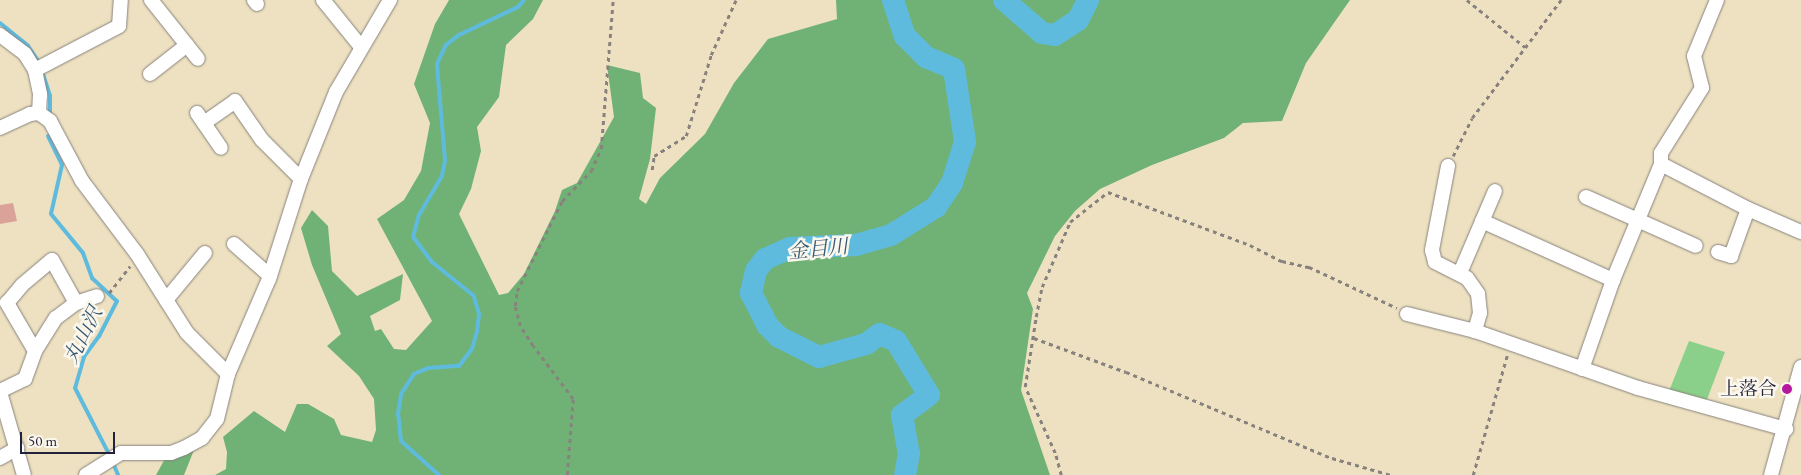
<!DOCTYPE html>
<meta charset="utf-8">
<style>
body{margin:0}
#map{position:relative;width:1801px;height:475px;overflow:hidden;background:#ede1c1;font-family:"EB Garamond","Noto Serif JP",serif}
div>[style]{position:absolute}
.green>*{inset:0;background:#8bd08a}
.forest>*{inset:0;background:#70b276}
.stream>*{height:4px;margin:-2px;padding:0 2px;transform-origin:2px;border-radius:2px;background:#5fbbdd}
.river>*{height:22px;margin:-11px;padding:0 11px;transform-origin:11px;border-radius:11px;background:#5fbbdd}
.building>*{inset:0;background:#dba29a}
.path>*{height:2.5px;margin-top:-1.25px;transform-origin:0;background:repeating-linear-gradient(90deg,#88827e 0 4px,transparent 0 8px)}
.roads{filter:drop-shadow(0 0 1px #88827e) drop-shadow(0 0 1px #88827e)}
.minor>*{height:14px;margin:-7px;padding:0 7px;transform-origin:7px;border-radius:7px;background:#fff}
.dots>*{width:14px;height:14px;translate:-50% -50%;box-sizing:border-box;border:2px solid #fbf7ec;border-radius:50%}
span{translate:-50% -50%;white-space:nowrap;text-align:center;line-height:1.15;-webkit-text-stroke:5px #fbf7ec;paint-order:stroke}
.poi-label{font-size:19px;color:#22223b}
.right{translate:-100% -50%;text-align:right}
.water-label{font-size:20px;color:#375874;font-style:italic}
.scale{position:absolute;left:20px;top:432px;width:95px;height:22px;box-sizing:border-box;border:2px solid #22223b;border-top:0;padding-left:6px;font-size:15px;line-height:18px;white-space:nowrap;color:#22223b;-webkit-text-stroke:4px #fbf7ec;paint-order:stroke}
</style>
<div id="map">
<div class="green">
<i style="clip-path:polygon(1689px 341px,1725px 352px,1706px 402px,1669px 391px)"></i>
</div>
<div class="forest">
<i style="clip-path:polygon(449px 0,543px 0,533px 19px,506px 45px,499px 97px,477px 127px,481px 151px,471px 189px,459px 214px,499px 295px,508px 293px,524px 274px,555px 211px,562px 190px,577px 183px,614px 117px,607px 65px,640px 73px,643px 98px,656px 108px,650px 159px,639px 199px,646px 204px,660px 178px,705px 134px,734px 83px,768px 39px,837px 19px,836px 0,1350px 0,1306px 63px,1282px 121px,1243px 123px,1224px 138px,1152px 165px,1100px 189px,1075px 211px,1055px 236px,1027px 293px,1033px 309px,1021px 390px,1050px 475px,215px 475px,226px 469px,227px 452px,223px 437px,254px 411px,285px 432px,297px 404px,308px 404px,334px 419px,341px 435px,372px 442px,376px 430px,374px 399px,359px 376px,327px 346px,341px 334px,312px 265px,301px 228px,312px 210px,328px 226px,332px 271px,357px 296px,403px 274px,400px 300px,370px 316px,375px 331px,381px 329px,394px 349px,406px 350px,432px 321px,377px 219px,404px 200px,421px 171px,430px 123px,414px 84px,435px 24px)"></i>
<i style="clip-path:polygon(194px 450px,184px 475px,156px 475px,167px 455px)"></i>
</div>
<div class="stream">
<i style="left:0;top:23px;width:36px;rotate:39deg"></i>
<i style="left:28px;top:46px;width:22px;rotate:56deg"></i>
<i style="left:42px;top:71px;width:26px;rotate:72deg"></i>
<i style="left:50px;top:96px;width:16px;rotate:90deg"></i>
<i style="left:48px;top:136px;width:32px;rotate:64deg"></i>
<i style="left:62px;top:165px;width:50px;rotate:102.7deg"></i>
<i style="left:51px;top:214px;width:50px;rotate:50.6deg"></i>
<i style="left:83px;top:253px;width:27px;rotate:70deg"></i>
<i style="left:92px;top:278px;width:34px;rotate:43deg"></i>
<i style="left:117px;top:301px;width:39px;rotate:117deg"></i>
<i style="left:99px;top:336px;width:26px;rotate:126deg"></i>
<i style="left:84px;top:357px;width:32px;rotate:106deg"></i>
<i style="left:75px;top:388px;width:76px;rotate:62.8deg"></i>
<i style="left:113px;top:463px;width:13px;rotate:67deg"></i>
<i style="left:439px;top:475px;width:51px;rotate:-138.2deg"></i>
<i style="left:401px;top:441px;width:27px;rotate:-96deg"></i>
<i style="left:398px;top:414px;width:20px;rotate:-81deg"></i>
<i style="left:401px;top:394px;width:24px;rotate:-57deg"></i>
<i style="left:414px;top:374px;width:15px;rotate:-23deg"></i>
<i style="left:428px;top:368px;width:31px;rotate:-4deg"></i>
<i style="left:459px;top:366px;width:21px;rotate:-53deg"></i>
<i style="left:472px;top:349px;width:19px;rotate:-74deg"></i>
<i style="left:477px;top:331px;width:17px;rotate:-83deg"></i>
<i style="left:479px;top:314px;width:19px;rotate:-106deg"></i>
<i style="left:474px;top:296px;width:54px;rotate:-141deg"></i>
<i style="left:432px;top:262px;width:31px;rotate:-127deg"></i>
<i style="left:413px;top:237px;width:23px;rotate:-75deg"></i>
<i style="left:419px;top:215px;width:45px;rotate:-59.5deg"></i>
<i style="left:442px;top:176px;width:16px;rotate:-79deg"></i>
<i style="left:445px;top:160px;width:96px;rotate:-94.8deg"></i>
<i style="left:437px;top:64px;width:21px;rotate:-65deg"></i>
<i style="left:446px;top:45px;width:16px;rotate:-38deg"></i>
<i style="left:459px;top:35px;width:65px;rotate:-25.4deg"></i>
<i style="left:518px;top:7px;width:9px;rotate:-49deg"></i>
</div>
<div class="river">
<i style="left:893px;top:0;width:38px;rotate:72deg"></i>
<i style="left:905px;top:36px;width:30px;rotate:45deg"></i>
<i style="left:926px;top:57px;width:30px;rotate:23deg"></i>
<i style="left:954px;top:69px;width:74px;rotate:81.4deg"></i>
<i style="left:965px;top:142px;width:43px;rotate:107.6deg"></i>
<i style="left:952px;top:183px;width:29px;rotate:124deg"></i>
<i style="left:936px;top:207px;width:53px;rotate:148.1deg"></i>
<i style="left:891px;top:235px;width:36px;rotate:164deg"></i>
<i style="left:856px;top:245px;width:66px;rotate:177.4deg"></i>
<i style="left:790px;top:248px;width:27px;rotate:156deg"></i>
<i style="left:765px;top:259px;width:15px;rotate:127deg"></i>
<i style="left:756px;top:271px;width:23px;rotate:103deg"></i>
<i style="left:751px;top:293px;width:36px;rotate:63deg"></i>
<i style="left:767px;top:325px;width:17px;rotate:45deg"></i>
<i style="left:779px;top:337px;width:45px;rotate:26.6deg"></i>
<i style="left:819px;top:357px;width:49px;rotate:-15.5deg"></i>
<i style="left:866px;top:344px;width:17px;rotate:-36deg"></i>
<i style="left:880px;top:334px;width:17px;rotate:24deg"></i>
<i style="left:896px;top:341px;width:63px;rotate:58.6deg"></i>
<i style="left:929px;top:395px;width:34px;rotate:143deg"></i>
<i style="left:902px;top:415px;width:39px;rotate:80deg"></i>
<i style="left:909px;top:453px;width:22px;rotate:100deg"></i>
<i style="left:1004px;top:0;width:50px;rotate:41deg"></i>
<i style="left:1042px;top:33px;width:13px;rotate:9deg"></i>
<i style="left:1055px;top:35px;width:27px;rotate:-33deg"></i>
<i style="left:1078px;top:20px;width:22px;rotate:-63deg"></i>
</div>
<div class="building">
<i style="clip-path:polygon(13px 203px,17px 221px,0 224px,0 205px)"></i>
</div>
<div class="path">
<i style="left:1467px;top:0;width:75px;rotate:39deg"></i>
<i style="left:1453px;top:156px;width:42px;rotate:-63.4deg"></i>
<i style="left:1472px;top:118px;width:148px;rotate:-53deg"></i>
<i style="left:652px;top:170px;width:14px;rotate:-82deg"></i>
<i style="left:654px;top:156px;width:38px;rotate:-32deg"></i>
<i style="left:686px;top:136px;width:85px;rotate:-72.8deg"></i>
<i style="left:711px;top:55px;width:60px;rotate:-65.6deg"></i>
<i style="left:109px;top:293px;width:34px;rotate:-52deg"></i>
<i style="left:1034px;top:338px;width:98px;rotate:20.3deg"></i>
<i style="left:1126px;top:372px;width:223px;rotate:22.7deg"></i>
<i style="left:1332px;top:458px;width:61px;rotate:16.1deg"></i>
<i style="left:567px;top:475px;width:76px;rotate:-85.5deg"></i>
<i style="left:573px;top:399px;width:66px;rotate:-127deg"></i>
<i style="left:533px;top:346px;width:24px;rotate:-123deg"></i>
<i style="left:520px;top:326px;width:21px;rotate:-104deg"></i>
<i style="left:515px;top:306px;width:15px;rotate:-82deg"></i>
<i style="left:517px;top:291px;width:101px;rotate:-63.4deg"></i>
<i style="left:562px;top:201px;width:42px;rotate:-46deg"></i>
<i style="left:591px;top:171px;width:24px;rotate:-66deg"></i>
<i style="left:601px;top:149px;width:149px;rotate:-85.4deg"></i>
<i style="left:1061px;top:475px;width:23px;rotate:-105deg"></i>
<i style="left:1055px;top:453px;width:72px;rotate:-114.4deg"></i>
<i style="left:1025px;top:387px;width:71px;rotate:-81.1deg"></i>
<i style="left:1036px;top:317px;width:31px;rotate:-79deg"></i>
<i style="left:1042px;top:287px;width:71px;rotate:-66.7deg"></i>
<i style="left:1070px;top:222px;width:48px;rotate:-38.3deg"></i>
<i style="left:1108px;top:192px;width:152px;rotate:20.5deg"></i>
<i style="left:1250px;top:245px;width:36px;rotate:27deg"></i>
<i style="left:1282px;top:261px;width:28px;rotate:13deg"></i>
<i style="left:1309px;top:267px;width:97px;rotate:25deg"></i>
<i style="left:1473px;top:475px;width:124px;rotate:-74.1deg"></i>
</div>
<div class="roads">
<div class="minor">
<i style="left:151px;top:0;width:75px;rotate:51.5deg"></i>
<i style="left:254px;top:0;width:5px;rotate:53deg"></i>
<i style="left:323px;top:0;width:60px;rotate:51deg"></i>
<i style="left:0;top:35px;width:31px;rotate:37deg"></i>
<i style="left:25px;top:54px;width:19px;rotate:58deg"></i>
<i style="left:35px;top:70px;width:25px;rotate:78deg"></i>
<i style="left:40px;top:94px;width:19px;rotate:93deg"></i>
<i style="left:35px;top:70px;width:95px;rotate:-27.6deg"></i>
<i style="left:119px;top:26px;width:26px;rotate:-86deg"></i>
<i style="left:150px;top:74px;width:47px;rotate:-38.1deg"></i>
<i style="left:197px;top:113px;width:42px;rotate:55.6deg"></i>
<i style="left:204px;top:123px;width:38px;rotate:-35deg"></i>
<i style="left:235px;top:101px;width:47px;rotate:55.3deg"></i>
<i style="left:262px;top:140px;width:55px;rotate:45deg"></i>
<i style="left:0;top:128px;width:33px;rotate:-25deg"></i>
<i style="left:30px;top:114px;width:9px;rotate:-6deg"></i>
<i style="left:39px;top:113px;width:14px;rotate:36deg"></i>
<i style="left:50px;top:121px;width:68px;rotate:61.9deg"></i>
<i style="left:82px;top:181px;width:91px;rotate:53deg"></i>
<i style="left:137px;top:254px;width:93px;rotate:57.7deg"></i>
<i style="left:187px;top:333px;width:58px;rotate:45deg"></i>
<i style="left:1661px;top:164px;width:98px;rotate:27.3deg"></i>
<i style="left:1748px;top:209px;width:58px;rotate:23.5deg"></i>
<i style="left:1448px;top:166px;width:86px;rotate:100.8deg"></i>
<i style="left:1432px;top:250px;width:12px;rotate:76deg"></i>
<i style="left:1435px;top:262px;width:36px;rotate:27deg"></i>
<i style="left:1467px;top:278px;width:19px;rotate:55deg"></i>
<i style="left:1478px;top:294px;width:19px;rotate:84deg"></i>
<i style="left:1480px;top:313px;width:19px;rotate:106deg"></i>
<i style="left:1586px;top:197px;width:120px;rotate:24deg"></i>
<i style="left:1482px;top:221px;width:144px;rotate:24.2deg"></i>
<i style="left:234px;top:244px;width:48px;rotate:41.6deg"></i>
<i style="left:1718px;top:252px;width:14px;rotate:17deg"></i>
<i style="left:1731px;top:256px;width:50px;rotate:-70.1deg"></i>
<i style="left:1460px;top:273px;width:89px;rotate:-66.9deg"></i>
<i style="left:166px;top:300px;width:61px;rotate:-50.3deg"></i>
<i style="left:1407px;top:314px;width:70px;rotate:14deg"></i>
<i style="left:1475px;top:331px;width:173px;rotate:19.3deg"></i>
<i style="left:1638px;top:388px;width:154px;rotate:15.5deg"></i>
<i style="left:35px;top:351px;width:56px;rotate:-120.3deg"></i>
<i style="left:7px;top:303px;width:23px;rotate:-50deg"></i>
<i style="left:22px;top:285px;width:39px;rotate:-40deg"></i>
<i style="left:52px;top:260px;width:49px;rotate:60.8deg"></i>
<i style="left:1582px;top:369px;width:94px;rotate:-70.8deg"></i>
<i style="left:1613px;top:280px;width:126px;rotate:-67.5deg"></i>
<i style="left:1661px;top:164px;width:11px;rotate:-90deg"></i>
<i style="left:1661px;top:153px;width:77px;rotate:-57.8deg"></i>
<i style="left:1702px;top:88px;width:33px;rotate:-104deg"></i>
<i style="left:1694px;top:56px;width:61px;rotate:-67.7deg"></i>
<i style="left:0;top:391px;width:28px;rotate:-26deg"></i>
<i style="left:25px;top:379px;width:30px;rotate:-70deg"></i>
<i style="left:35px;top:351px;width:39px;rotate:-58deg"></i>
<i style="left:56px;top:318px;width:25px;rotate:-37deg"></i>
<i style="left:76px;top:303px;width:22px;rotate:-18deg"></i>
<i style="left:0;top:392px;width:86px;rotate:73.9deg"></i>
<i style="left:0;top:458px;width:20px;rotate:-30deg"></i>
<i style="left:86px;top:475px;width:41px;rotate:-32.2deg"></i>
<i style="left:121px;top:453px;width:50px"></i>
<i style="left:171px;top:453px;width:14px;rotate:-21deg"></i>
<i style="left:184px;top:448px;width:21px;rotate:-29deg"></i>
<i style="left:202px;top:438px;width:24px;rotate:-52deg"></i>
<i style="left:217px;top:419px;width:46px;rotate:-76.3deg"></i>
<i style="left:228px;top:374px;width:103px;rotate:-66.7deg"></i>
<i style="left:269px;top:279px;width:105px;rotate:-72.3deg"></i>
<i style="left:301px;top:179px;width:94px;rotate:-68.1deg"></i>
<i style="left:336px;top:92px;width:107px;rotate:-59.6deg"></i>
<i style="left:1771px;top:475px;width:112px;rotate:-74.5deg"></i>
</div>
</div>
<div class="dots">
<i style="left:1787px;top:389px;background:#b5179e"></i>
</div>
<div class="poi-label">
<span class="right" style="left:1777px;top:389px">上落合</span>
</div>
<div class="water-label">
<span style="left:818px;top:249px;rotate:-6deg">金目川</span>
<span style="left:83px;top:335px;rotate:-63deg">丸山沢</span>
</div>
<div class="scale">50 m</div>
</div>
